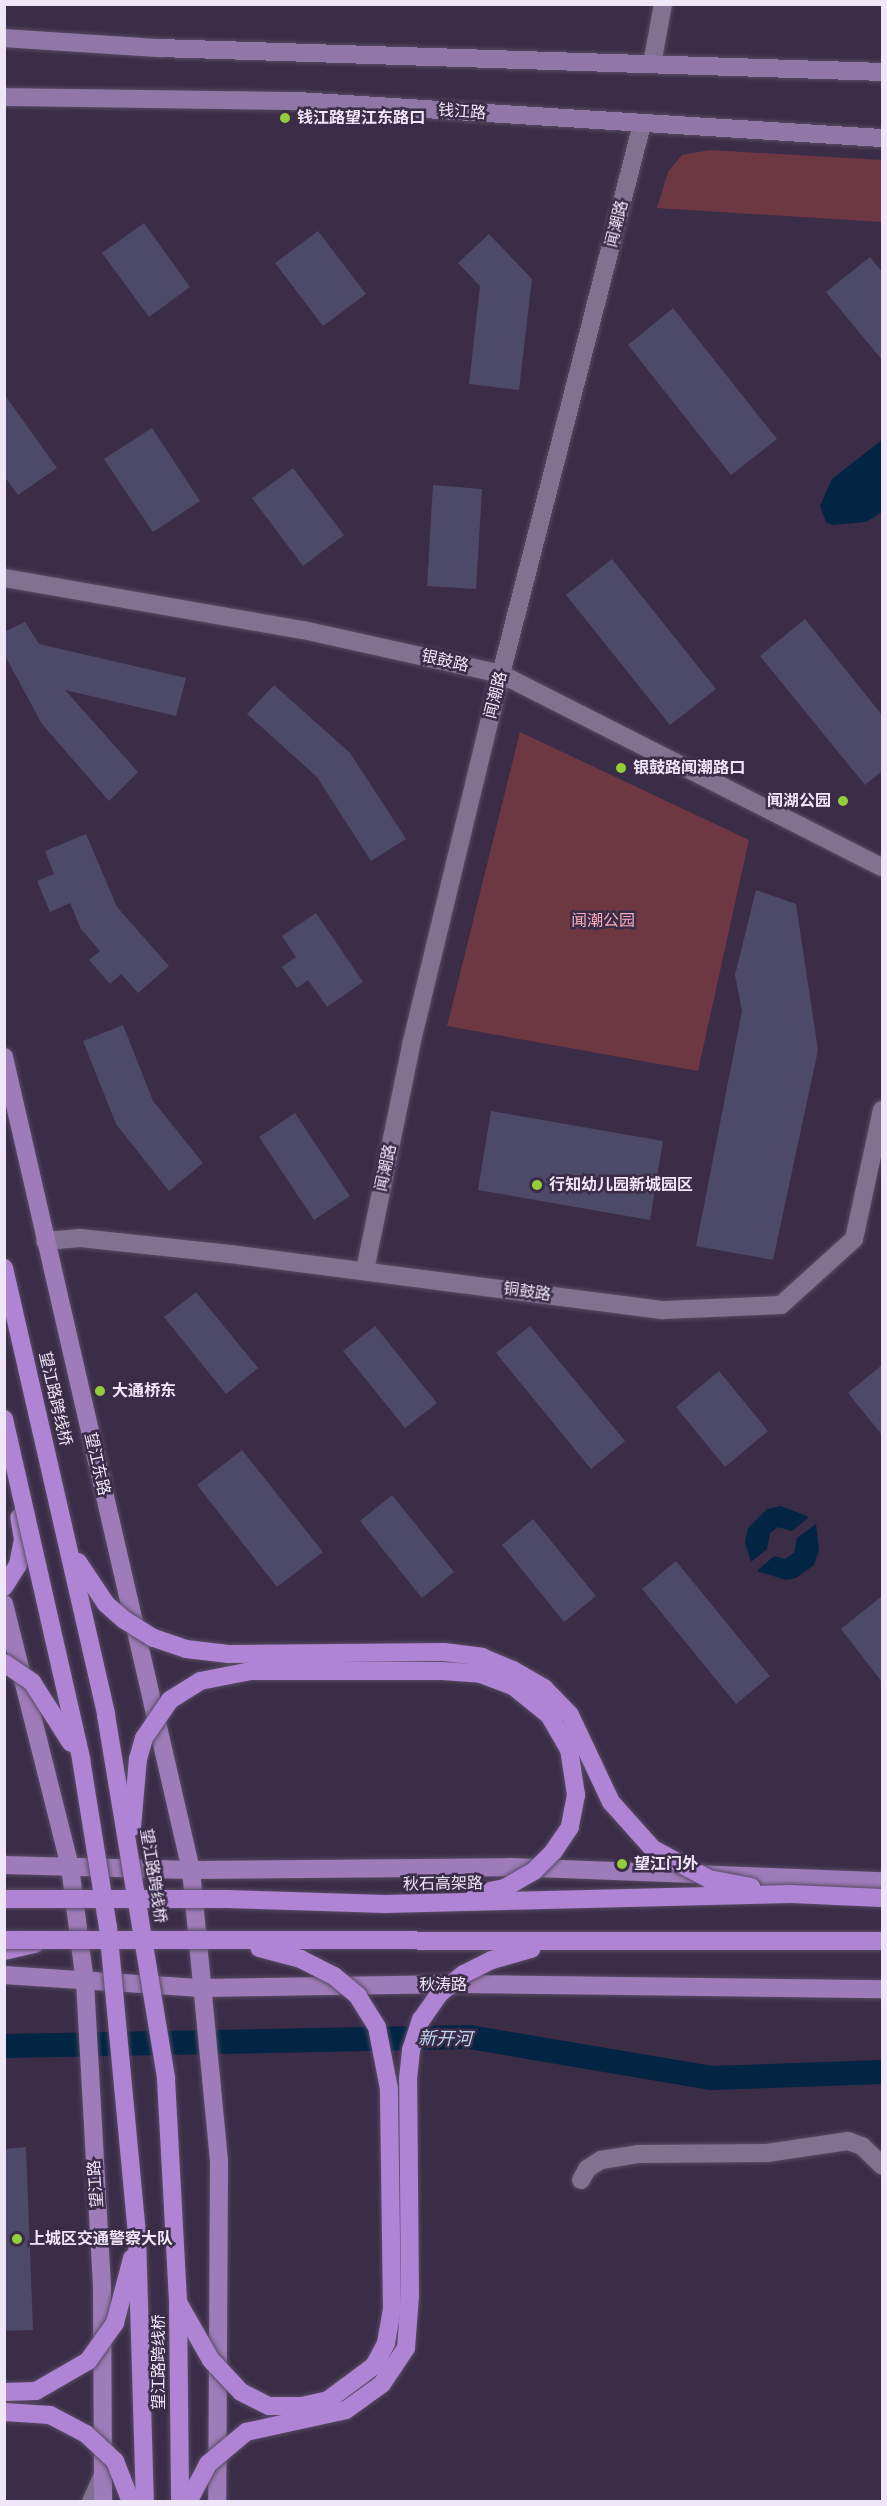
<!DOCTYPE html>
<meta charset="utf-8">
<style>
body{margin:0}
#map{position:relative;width:887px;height:2506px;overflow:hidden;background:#3b2c48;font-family:Rubik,"Noto Sans SC",sans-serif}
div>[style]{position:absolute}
.green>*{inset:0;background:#6e3842}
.water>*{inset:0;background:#012543}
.canal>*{height:24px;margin:-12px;padding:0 12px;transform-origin:12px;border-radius:12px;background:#012543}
.building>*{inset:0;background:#4d4a69}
.roads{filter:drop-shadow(0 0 2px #574b62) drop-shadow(0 0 2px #574b62)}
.street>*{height:18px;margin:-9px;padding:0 9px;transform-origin:9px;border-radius:9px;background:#827191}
.secondary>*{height:18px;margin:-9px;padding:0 9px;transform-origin:9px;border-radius:9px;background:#9077a5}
.primary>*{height:18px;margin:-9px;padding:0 9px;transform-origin:9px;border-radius:9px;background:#9e7cb9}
.highway>*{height:18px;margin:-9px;padding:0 9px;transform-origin:9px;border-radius:9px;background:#b084d4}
.bridges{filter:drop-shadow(0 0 2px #574b62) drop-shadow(0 0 2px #574b62)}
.highway-bridge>*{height:18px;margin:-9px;padding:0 9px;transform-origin:9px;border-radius:9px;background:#b084d4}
.dots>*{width:16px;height:16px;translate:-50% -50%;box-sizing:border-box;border:3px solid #3b2c48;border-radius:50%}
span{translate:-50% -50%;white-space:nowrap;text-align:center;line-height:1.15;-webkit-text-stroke:5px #3b2c48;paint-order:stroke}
.street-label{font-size:16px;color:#efe6f7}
.poi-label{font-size:16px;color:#efe6f7;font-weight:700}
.left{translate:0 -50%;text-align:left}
.right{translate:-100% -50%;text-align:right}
.park-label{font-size:16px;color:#faacb8}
.water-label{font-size:18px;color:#bfdaf4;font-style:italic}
.frame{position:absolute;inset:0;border:6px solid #efe6f7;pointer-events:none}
</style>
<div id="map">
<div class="green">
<i style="clip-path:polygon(710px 150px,882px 160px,882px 222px,657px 208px,668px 172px,682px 155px)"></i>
<i style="clip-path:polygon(520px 732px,749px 840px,698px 1071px,447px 1026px)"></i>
</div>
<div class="water">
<i style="clip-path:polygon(882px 440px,882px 512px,866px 522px,832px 525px,826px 522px,820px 506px,832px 479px)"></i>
<i style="clip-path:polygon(781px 1506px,809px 1517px,792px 1531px,778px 1527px,770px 1533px,767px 1549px,751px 1562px,745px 1542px,748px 1528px,767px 1509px)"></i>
<i style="clip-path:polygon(816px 1524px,819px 1550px,814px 1565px,796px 1578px,786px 1580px,757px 1571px,774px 1556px,785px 1559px,794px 1553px,797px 1538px)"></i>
</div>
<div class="canal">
<i style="left:4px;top:2046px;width:465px;rotate:-1.1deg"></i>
<i style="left:469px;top:2037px;width:245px;rotate:9.6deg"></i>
<i style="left:711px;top:2078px;width:171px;rotate:-2deg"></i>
</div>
<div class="building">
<i style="clip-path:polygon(144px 223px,190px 287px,149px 317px,102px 253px)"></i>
<i style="clip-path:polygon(318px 231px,366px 294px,323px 326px,275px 263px)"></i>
<i style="clip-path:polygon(489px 234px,532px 279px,519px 390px,469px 384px,480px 286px,458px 263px)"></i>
<i style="clip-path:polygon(870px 257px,882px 272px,882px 360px,826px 292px)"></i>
<i style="clip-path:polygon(673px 308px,777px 439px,731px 475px,628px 345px)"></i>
<i style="clip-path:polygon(4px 394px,57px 468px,18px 495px,4px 476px)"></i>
<i style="clip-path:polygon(152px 428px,200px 501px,153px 532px,104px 459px)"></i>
<i style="clip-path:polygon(293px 468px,344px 535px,303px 566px,252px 498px)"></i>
<i style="clip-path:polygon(433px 485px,482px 489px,476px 589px,427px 586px)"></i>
<i style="clip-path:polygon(612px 559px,716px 689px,670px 725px,566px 595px)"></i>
<i style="clip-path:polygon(805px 619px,882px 715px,882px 771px,865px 785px,760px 656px)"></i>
<i style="clip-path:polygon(25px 622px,39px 644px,186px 678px,176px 716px,65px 690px,138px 772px,109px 801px,42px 724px,4px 654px,4px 632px)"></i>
<i style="clip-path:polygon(274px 685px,350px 753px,406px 839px,371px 861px,317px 777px,247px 714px)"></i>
<i style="clip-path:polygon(86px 834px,117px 907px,169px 966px,138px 993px,121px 974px,110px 984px,89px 960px,100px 951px,81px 929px,70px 903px,50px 912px,37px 881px,54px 874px,45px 851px)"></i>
<i style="clip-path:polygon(756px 890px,796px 904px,818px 1050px,773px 1260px,696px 1246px,742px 1011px,735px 975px)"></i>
<i style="clip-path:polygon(316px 913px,363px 982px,327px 1007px,308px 980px,297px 988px,282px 967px,296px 957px,282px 936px)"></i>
<i style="clip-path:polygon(123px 1025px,153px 1101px,203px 1163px,169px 1191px,116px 1124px,83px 1041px)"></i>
<i style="clip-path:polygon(491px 1111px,663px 1141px,650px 1220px,478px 1190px)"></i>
<i style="clip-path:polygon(295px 1113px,350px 1196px,314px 1220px,259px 1137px)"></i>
<i style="clip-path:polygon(196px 1292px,258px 1368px,226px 1394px,164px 1317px)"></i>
<i style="clip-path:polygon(375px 1326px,437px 1403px,405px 1428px,343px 1351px)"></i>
<i style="clip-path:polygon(530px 1326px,625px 1441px,591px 1469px,496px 1353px)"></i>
<i style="clip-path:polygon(882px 1365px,882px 1435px,848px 1393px)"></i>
<i style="clip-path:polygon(719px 1371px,768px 1431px,725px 1467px,676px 1407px)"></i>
<i style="clip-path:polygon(242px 1450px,323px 1552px,277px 1587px,197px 1485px)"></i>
<i style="clip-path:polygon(392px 1495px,454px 1572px,422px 1598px,360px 1521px)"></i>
<i style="clip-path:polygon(533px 1519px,596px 1596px,564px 1622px,502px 1545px)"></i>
<i style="clip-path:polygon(676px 1561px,770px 1676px,736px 1704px,642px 1589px)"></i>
<i style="clip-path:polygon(882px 1596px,882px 1682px,841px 1629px)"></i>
<i style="clip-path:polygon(26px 2147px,33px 2330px,4px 2331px,4px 2149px)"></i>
</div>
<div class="roads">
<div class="street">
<i style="left:652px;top:64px;width:61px;rotate:-79.6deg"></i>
<i style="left:4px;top:578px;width:303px;rotate:9.9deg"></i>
<i style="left:303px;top:630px;width:203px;rotate:12.5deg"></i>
<i style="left:501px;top:674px;width:427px;rotate:26.9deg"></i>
<i style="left:45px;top:1241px;width:35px;rotate:-5deg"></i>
<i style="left:80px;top:1238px;width:151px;rotate:6.1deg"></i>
<i style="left:230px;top:1254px;width:437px;rotate:7.4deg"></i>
<i style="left:663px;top:1310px;width:118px;rotate:-2.4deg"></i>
<i style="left:781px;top:1305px;width:98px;rotate:-42.1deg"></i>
<i style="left:854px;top:1239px;width:132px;rotate:-77.8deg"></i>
<i style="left:365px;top:1270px;width:230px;rotate:-78.4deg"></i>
<i style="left:411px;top:1045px;width:382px;rotate:-76.4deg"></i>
<i style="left:501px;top:674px;width:568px;rotate:-75.62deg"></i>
<i style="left:581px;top:2180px;width:13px;rotate:-61deg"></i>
<i style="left:587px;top:2169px;width:17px;rotate:-33deg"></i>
<i style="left:601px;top:2160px;width:36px;rotate:-9deg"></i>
<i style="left:637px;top:2154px;width:130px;rotate:-0.4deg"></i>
<i style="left:767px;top:2153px;width:82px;rotate:-8.4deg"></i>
<i style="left:848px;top:2141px;width:15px;rotate:20deg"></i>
<i style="left:862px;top:2146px;width:28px;rotate:44deg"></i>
<i style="left:91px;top:2502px;width:30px;rotate:-66deg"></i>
</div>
<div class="secondary">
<i style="left:4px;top:38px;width:156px;rotate:3.7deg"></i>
<i style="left:160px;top:48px;width:722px;rotate:1.9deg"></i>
<i style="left:4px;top:97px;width:294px;rotate:0.8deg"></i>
<i style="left:298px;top:101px;width:585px;rotate:3.63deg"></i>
</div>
<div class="primary">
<i style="left:4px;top:1057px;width:834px;rotate:77.05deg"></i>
<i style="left:191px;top:1870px;width:292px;rotate:84.5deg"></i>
<i style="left:219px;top:2161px;width:341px;rotate:90.3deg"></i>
<i style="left:4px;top:1604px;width:271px;rotate:75.9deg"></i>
<i style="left:70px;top:1867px;width:116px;rotate:82.6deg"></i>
<i style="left:85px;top:1982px;width:305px;rotate:86.8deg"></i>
<i style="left:102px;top:2287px;width:215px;rotate:89.7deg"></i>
<i style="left:4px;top:1865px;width:187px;rotate:1.5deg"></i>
<i style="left:191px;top:1870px;width:319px;rotate:-0.5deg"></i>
<i style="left:510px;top:1867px;width:372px;rotate:2.2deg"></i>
<i style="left:4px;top:1975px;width:198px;rotate:3.8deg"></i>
<i style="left:202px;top:1988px;width:254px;rotate:-0.9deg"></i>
<i style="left:456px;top:1984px;width:426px;rotate:0.7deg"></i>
</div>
<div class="highway">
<i style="left:4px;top:1587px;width:26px;rotate:-58deg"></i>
<i style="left:18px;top:1565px;width:26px;rotate:-79deg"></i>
<i style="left:23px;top:1539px;width:22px;rotate:-100deg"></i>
<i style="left:4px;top:1951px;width:32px;rotate:-13deg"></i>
</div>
</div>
<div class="bridges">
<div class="highway-bridge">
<i style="left:4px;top:1268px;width:458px;rotate:77.1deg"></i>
<i style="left:106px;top:1715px;width:369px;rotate:80.6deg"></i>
<i style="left:166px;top:2079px;width:223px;rotate:86.9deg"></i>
<i style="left:178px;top:2302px;width:200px;rotate:89.4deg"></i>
<i style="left:4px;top:1419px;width:349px;rotate:77.2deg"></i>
<i style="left:81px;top:1759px;width:170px;rotate:80.9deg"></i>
<i style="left:108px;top:1927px;width:310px;rotate:84.6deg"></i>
<i style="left:137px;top:2236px;width:266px;rotate:88.3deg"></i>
<i style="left:78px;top:1562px;width:50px;rotate:56.3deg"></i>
<i style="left:106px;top:1604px;width:23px;rotate:41deg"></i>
<i style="left:123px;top:1619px;width:36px;rotate:32deg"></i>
<i style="left:154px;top:1638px;width:34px;rotate:19deg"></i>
<i style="left:186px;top:1649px;width:43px;rotate:6.6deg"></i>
<i style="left:229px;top:1654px;width:215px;rotate:-0.5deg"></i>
<i style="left:444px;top:1652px;width:38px;rotate:7deg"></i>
<i style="left:482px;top:1657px;width:34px;rotate:23deg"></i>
<i style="left:513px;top:1670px;width:36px;rotate:30deg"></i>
<i style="left:544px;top:1688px;width:37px;rotate:46deg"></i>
<i style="left:570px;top:1715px;width:96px;rotate:64.8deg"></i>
<i style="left:611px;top:1802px;width:63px;rotate:48.2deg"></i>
<i style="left:653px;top:1849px;width:64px;rotate:28.2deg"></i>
<i style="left:709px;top:1879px;width:43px;rotate:10.8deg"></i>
<i style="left:4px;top:1663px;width:34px;rotate:34deg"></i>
<i style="left:32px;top:1682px;width:72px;rotate:57.4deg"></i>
<i style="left:132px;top:1827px;width:68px;rotate:-85deg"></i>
<i style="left:138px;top:1759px;width:22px;rotate:-74deg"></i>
<i style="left:144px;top:1738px;width:46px;rotate:-55.6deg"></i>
<i style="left:170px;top:1700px;width:36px;rotate:-32deg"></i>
<i style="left:200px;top:1681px;width:52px;rotate:-11.1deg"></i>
<i style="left:251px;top:1671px;width:191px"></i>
<i style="left:442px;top:1671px;width:39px;rotate:4deg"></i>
<i style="left:481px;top:1674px;width:34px;rotate:21deg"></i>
<i style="left:513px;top:1686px;width:46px;rotate:38.9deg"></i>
<i style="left:549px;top:1715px;width:39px;rotate:60deg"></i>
<i style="left:569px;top:1749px;width:47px;rotate:81.3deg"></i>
<i style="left:576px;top:1795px;width:33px;rotate:101deg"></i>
<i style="left:570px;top:1827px;width:30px;rotate:124deg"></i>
<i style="left:553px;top:1852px;width:27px;rotate:135deg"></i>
<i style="left:534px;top:1871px;width:34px;rotate:150deg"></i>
<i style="left:504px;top:1888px;width:29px;rotate:168deg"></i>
<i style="left:4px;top:1899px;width:223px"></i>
<i style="left:227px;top:1899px;width:158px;rotate:1.8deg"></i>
<i style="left:385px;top:1904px;width:406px;rotate:-1.4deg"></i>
<i style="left:791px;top:1894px;width:91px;rotate:2.5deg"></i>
<i style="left:4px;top:1940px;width:878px;rotate:0.07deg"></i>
<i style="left:179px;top:2304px;width:64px;rotate:60.3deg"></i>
<i style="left:211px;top:2360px;width:44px;rotate:46.8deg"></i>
<i style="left:241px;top:2392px;width:31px;rotate:27deg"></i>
<i style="left:269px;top:2406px;width:33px"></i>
<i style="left:302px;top:2406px;width:27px;rotate:-13deg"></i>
<i style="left:328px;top:2400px;width:57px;rotate:-36.5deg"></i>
<i style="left:374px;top:2366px;width:26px;rotate:-62deg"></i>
<i style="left:386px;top:2343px;width:34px;rotate:-80deg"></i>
<i style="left:392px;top:2310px;width:221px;rotate:-90.8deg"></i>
<i style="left:389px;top:2089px;width:63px;rotate:-101deg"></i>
<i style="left:377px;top:2027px;width:36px;rotate:-122deg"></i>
<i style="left:358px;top:1996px;width:31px;rotate:-140deg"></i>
<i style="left:334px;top:1976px;width:37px;rotate:-153deg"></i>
<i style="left:301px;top:1959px;width:43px;rotate:-165.3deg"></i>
<i style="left:4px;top:2392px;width:32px;rotate:-2deg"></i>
<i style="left:36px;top:2391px;width:60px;rotate:-30deg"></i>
<i style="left:88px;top:2361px;width:47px;rotate:-54.6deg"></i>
<i style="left:115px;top:2323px;width:67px;rotate:-75.3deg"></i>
<i style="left:4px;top:2412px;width:46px;rotate:3.7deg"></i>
<i style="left:50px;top:2415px;width:41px;rotate:27.8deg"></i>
<i style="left:86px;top:2434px;width:40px;rotate:43deg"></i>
<i style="left:115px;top:2461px;width:44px;rotate:68.7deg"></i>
<i style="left:188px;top:2502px;width:43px;rotate:-62.2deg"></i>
<i style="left:208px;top:2464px;width:50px;rotate:-40.1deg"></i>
<i style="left:246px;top:2432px;width:102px;rotate:-12.4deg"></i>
<i style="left:346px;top:2410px;width:44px;rotate:-35.8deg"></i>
<i style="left:382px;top:2384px;width:43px;rotate:-56.3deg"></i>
<i style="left:406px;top:2348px;width:52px;rotate:-85.6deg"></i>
<i style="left:410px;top:2296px;width:217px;rotate:-90.5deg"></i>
<i style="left:408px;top:2079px;width:29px;rotate:-84deg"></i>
<i style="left:411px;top:2050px;width:32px;rotate:-72deg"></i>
<i style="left:421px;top:2020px;width:32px;rotate:-55deg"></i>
<i style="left:439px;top:1994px;width:32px;rotate:-39deg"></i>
<i style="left:464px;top:1974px;width:31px;rotate:-27deg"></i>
<i style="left:492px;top:1960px;width:41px;rotate:-15.8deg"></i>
</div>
</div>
<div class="dots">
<i style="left:285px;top:118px;background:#94cc3c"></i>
<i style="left:621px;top:768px;background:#94cc3c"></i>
<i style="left:843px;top:801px;background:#94cc3c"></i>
<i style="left:537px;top:1185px;background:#94cc3c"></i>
<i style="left:100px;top:1391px;background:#94cc3c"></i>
<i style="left:622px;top:1864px;background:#94cc3c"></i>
<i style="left:17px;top:2239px;background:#94cc3c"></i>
</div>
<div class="street-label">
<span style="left:462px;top:112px;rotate:4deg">钱江路</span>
<span style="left:617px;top:224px;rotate:-76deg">闻潮路</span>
<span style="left:445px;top:661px;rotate:13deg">银鼓路</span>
<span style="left:496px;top:695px;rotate:-76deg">闻潮路</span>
<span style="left:386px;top:1168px;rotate:-78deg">闻潮路</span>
<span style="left:527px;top:1292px;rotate:8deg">铜鼓路</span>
<span style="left:55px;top:1399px;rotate:77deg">望江路跨线桥</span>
<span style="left:97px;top:1464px;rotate:77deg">望江东路</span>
<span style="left:153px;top:1876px;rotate:81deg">望江路跨线桥</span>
<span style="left:443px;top:1884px;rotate:-1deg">秋石高架路</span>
<span style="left:443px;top:1985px">秋涛路</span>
<span style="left:96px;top:2184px;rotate:-94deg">望江路</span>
<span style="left:159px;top:2362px;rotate:-90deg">望江路跨线桥</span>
</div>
<div class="poi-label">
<span class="left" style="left:297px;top:118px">钱江路望江东路口</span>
<span class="left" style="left:633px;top:768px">银鼓路闻潮路口</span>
<span class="right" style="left:831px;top:801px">闻湖公园</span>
<span class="left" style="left:549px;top:1185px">行知幼儿园新城园区</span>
<span class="left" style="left:112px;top:1391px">大通桥东</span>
<span class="left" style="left:634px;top:1864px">望江门外</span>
<span class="left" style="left:29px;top:2239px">上城区交通警察大队</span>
</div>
<div class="park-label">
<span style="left:603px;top:921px">闻潮公园</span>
</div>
<div class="water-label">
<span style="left:445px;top:2039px;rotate:1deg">新开河</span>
</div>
<div class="frame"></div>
</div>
